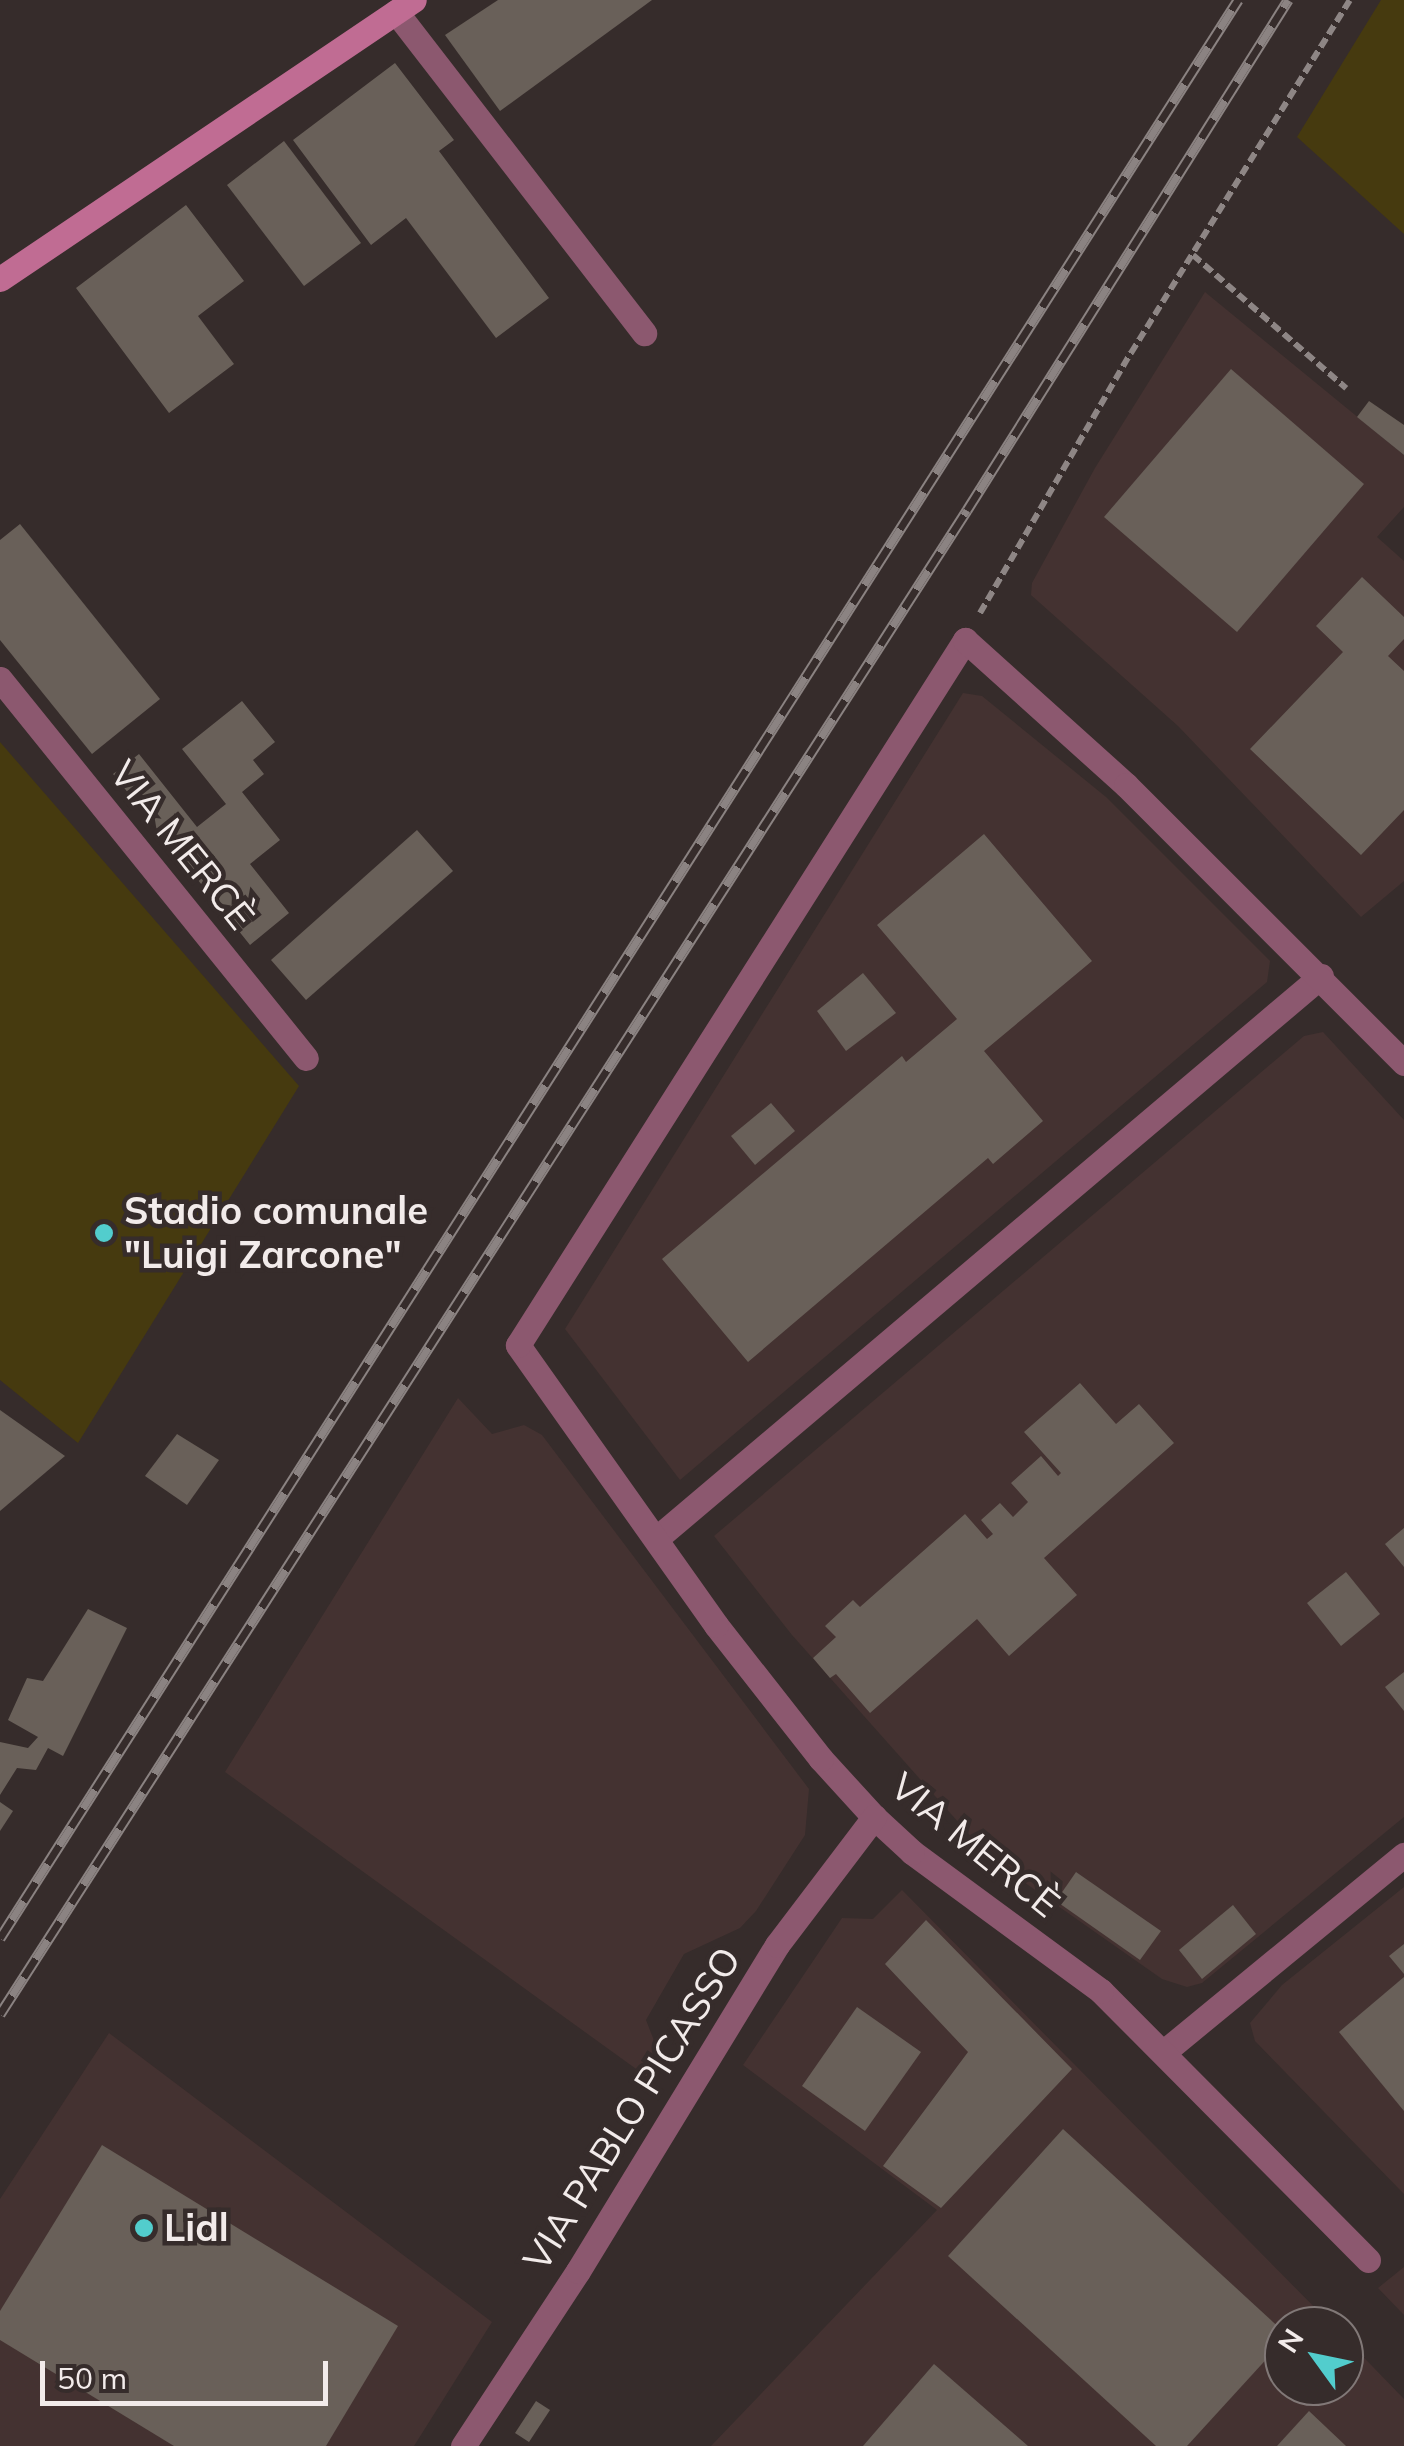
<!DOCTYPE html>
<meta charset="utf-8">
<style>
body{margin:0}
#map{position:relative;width:1404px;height:2446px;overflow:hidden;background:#362c2b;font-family:Mulish,sans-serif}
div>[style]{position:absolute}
.built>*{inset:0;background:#443231}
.green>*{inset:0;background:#463a0f}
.building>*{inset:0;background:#696059}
.path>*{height:6px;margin-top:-3px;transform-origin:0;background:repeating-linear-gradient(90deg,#8e8685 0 10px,transparent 0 15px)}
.minor>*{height:25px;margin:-12.5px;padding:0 12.5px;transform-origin:12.5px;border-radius:12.5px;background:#8c586f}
.secondary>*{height:25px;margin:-12.5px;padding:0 12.5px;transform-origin:12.5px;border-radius:12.5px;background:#c06c93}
.rail>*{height:11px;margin-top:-5.5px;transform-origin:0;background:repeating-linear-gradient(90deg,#362c2b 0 22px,#8b8382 0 44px);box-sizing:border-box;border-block:2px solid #8b8382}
.dots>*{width:28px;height:28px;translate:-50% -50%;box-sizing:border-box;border:5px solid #362c2b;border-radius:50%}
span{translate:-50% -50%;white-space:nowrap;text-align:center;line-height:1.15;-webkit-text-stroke:9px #362c2b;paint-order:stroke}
.street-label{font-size:38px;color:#f2ebea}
.poi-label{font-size:38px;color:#f2ebea;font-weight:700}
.left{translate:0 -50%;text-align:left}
.north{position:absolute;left:1264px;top:2306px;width:100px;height:100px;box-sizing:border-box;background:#362c2b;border:2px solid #817877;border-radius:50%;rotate:303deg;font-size:28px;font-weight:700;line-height:40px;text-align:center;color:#f2ebea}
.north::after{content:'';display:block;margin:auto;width:35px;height:45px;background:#52cdcd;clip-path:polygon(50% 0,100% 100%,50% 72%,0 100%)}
.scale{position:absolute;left:40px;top:2361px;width:288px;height:45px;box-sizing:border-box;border:5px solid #f2ebea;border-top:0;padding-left:12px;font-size:30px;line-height:35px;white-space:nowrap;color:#f2ebea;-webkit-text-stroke:8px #362c2b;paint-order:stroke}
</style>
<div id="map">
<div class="built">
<i style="clip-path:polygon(1205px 292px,1404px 455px,1404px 507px,1377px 537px,1404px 561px,1404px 881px,1361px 917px,1178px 726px,1031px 595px,1032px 583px,1095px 468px)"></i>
<i style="clip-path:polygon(963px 693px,982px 696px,1106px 797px,1270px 961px,1267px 982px,680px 1480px,565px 1329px)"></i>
<i style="clip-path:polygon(1323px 1032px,1404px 1120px,1404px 1817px,1202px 1983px,1187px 1987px,1162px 1979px,991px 1859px,792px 1635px,714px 1536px,1304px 1036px)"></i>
<i style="clip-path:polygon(458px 1398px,492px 1434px,524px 1425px,542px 1435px,809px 1789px,805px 1835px,756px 1911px,740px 1928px,684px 1954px,646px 2020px,662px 2061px,650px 2079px,225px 1772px)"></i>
<i style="clip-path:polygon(1404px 1887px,1404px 2194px,1255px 2041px,1250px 2023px,1282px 1985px)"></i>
<i style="clip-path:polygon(902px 1890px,1333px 2326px,1284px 2326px,1284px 2386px,1344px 2386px,1344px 2337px,1404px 2399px,1404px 2446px,711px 2446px,937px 2210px,743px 2065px,842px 1918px,873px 1919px)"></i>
<i style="clip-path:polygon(109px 2033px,492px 2322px,414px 2446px,0 2446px,0 2199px)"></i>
<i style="clip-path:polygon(1404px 2267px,1404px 2315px,1378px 2288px)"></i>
</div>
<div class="green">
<i style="clip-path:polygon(1381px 0,1404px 0,1404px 234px,1297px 137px)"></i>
<i style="clip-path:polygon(0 742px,299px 1086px,78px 1443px,0 1380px)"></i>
</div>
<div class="building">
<i style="clip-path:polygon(498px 0,652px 0,500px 111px,445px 35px)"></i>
<i style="clip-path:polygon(395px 63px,454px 140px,439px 151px,549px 298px,496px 338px,406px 218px,371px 245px,293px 140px)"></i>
<i style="clip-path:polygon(284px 141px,361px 243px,304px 286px,227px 185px)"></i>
<i style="clip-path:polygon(186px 205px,244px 281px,198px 316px,234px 364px,169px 413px,76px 288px)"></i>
<i style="clip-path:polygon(1231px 369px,1364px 484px,1237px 632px,1104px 517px)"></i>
<i style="clip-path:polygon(1369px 401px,1404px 425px,1404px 455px,1357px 417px)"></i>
<i style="clip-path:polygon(20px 524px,160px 699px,92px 754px,0 640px,0 540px)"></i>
<i style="clip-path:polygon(1362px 577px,1404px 617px,1404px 639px,1388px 656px,1404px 671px,1404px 810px,1361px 855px,1250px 749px,1343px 652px,1316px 626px)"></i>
<i style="clip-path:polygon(242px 701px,275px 742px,253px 760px,264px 774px,242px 792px,280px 840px,250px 864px,289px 913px,250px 945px,113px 774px,139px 754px,197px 827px,226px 804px,182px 749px)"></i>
<i style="clip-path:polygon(417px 830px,453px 871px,306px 1000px,271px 960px)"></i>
<i style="clip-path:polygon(984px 834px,1092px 961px,984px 1051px,1043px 1121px,993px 1164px,988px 1158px,748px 1362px,662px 1259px,902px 1056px,906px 1062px,957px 1019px,877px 925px)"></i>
<i style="clip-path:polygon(863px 973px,896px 1013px,846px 1051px,817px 1011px)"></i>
<i style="clip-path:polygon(771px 1103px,795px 1131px,755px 1165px,731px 1136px)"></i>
<i style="clip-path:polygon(1080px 1383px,1116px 1424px,1139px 1404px,1174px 1443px,1044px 1558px,1077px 1595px,1009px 1656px,977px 1619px,870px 1713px,836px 1674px,830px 1678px,813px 1658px,836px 1637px,825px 1626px,853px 1600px,860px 1607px,965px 1514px,987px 1539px,993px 1534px,981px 1520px,1000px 1503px,1013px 1517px,1028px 1502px,1011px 1483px,1041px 1456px,1058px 1476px,1061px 1473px,1024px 1432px)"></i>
<i style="clip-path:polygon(0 1410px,65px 1456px,0 1511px)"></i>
<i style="clip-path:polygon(177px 1434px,219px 1460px,187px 1505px,145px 1476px)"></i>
<i style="clip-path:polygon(1404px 1528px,1404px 1567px,1385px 1544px)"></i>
<i style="clip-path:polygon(1346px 1572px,1380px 1614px,1341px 1646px,1307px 1603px)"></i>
<i style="clip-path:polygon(88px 1609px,127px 1628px,63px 1756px,48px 1748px,36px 1770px,17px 1768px,0 1795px,0 1742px,28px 1748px,38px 1737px,8px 1720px,27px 1678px,43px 1681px)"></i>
<i style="clip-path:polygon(1404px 1672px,1404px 1711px,1385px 1687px)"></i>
<i style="clip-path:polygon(0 1802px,13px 1811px,0 1831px)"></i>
<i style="clip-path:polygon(1076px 1872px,1161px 1931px,1140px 1960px,1056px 1901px)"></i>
<i style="clip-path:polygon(1233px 1905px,1256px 1934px,1202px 1979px,1179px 1950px)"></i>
<i style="clip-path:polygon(926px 1920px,1072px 2069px,941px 2208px,883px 2166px,968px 2052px,885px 1964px)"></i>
<i style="clip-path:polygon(1404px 1944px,1404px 1974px,1389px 1956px)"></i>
<i style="clip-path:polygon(1404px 1977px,1404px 2111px,1339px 2032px)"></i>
<i style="clip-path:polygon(857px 2007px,921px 2052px,865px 2131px,802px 2086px)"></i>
<i style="clip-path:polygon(1063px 2129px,1284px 2332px,1284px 2340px,1187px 2446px,1156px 2446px,948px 2256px)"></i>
<i style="clip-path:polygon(102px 2145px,398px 2326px,326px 2446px,174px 2446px,0 2340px,0 2311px)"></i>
<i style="clip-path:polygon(934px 2364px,1028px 2446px,863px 2446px)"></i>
<i style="clip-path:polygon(536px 2401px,550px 2410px,529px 2442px,515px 2433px)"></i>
<i style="clip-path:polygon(1309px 2411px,1346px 2446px,1277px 2446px)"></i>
</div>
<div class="path">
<i style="left:1193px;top:255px;width:203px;rotate:41deg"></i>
<i style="left:980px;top:613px;width:301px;rotate:-59.9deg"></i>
<i style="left:1131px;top:353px;width:415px;rotate:-58.2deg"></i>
</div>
<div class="minor">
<i style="left:396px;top:12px;width:406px;rotate:52.3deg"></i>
<i style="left:0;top:679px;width:487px;rotate:51.1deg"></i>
<i style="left:657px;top:1538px;width:870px;rotate:-40.24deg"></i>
<i style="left:1165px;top:2051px;width:309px;rotate:-39.4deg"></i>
<i style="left:1368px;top:2260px;width:379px;rotate:-134.8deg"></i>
<i style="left:1101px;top:1991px;width:235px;rotate:-143.7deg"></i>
<i style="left:912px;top:1852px;width:52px;rotate:-137.4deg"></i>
<i style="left:874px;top:1817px;width:79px;rotate:-132.4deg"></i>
<i style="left:821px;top:1759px;width:170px;rotate:-128.1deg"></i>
<i style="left:716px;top:1625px;width:343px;rotate:-125.3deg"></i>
<i style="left:518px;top:1345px;width:835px;rotate:-57.62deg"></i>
<i style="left:965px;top:640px;width:217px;rotate:42deg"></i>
<i style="left:1126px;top:785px;width:393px;rotate:45deg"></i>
<i style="left:463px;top:2446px;width:209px;rotate:-56.7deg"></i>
<i style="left:578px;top:2271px;width:382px;rotate:-58.6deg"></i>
<i style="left:777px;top:1945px;width:161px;rotate:-52.8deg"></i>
</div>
<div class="secondary">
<i style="left:0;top:279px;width:499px;rotate:-34deg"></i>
</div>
<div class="rail">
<i style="left:0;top:1938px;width:2300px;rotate:-57.43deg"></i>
<i style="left:0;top:2014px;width:1788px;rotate:-57.26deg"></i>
<i style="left:967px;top:510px;width:603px;rotate:-57.81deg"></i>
</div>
<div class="dots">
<i style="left:104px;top:1233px;background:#52cdcd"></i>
<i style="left:144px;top:2228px;background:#52cdcd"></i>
</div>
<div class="street-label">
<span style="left:182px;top:845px;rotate:51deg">VIA MERCÈ</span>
<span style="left:975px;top:1845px;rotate:39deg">VIA MERCÈ</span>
<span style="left:632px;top:2109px;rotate:-58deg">VIA PABLO PICASSO</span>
</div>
<div class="poi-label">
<span class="left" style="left:124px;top:1233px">Stadio comunale<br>"Luigi Zarcone"</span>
<span class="left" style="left:164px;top:2228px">Lidl</span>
</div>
<div class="north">N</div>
<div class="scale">50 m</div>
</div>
